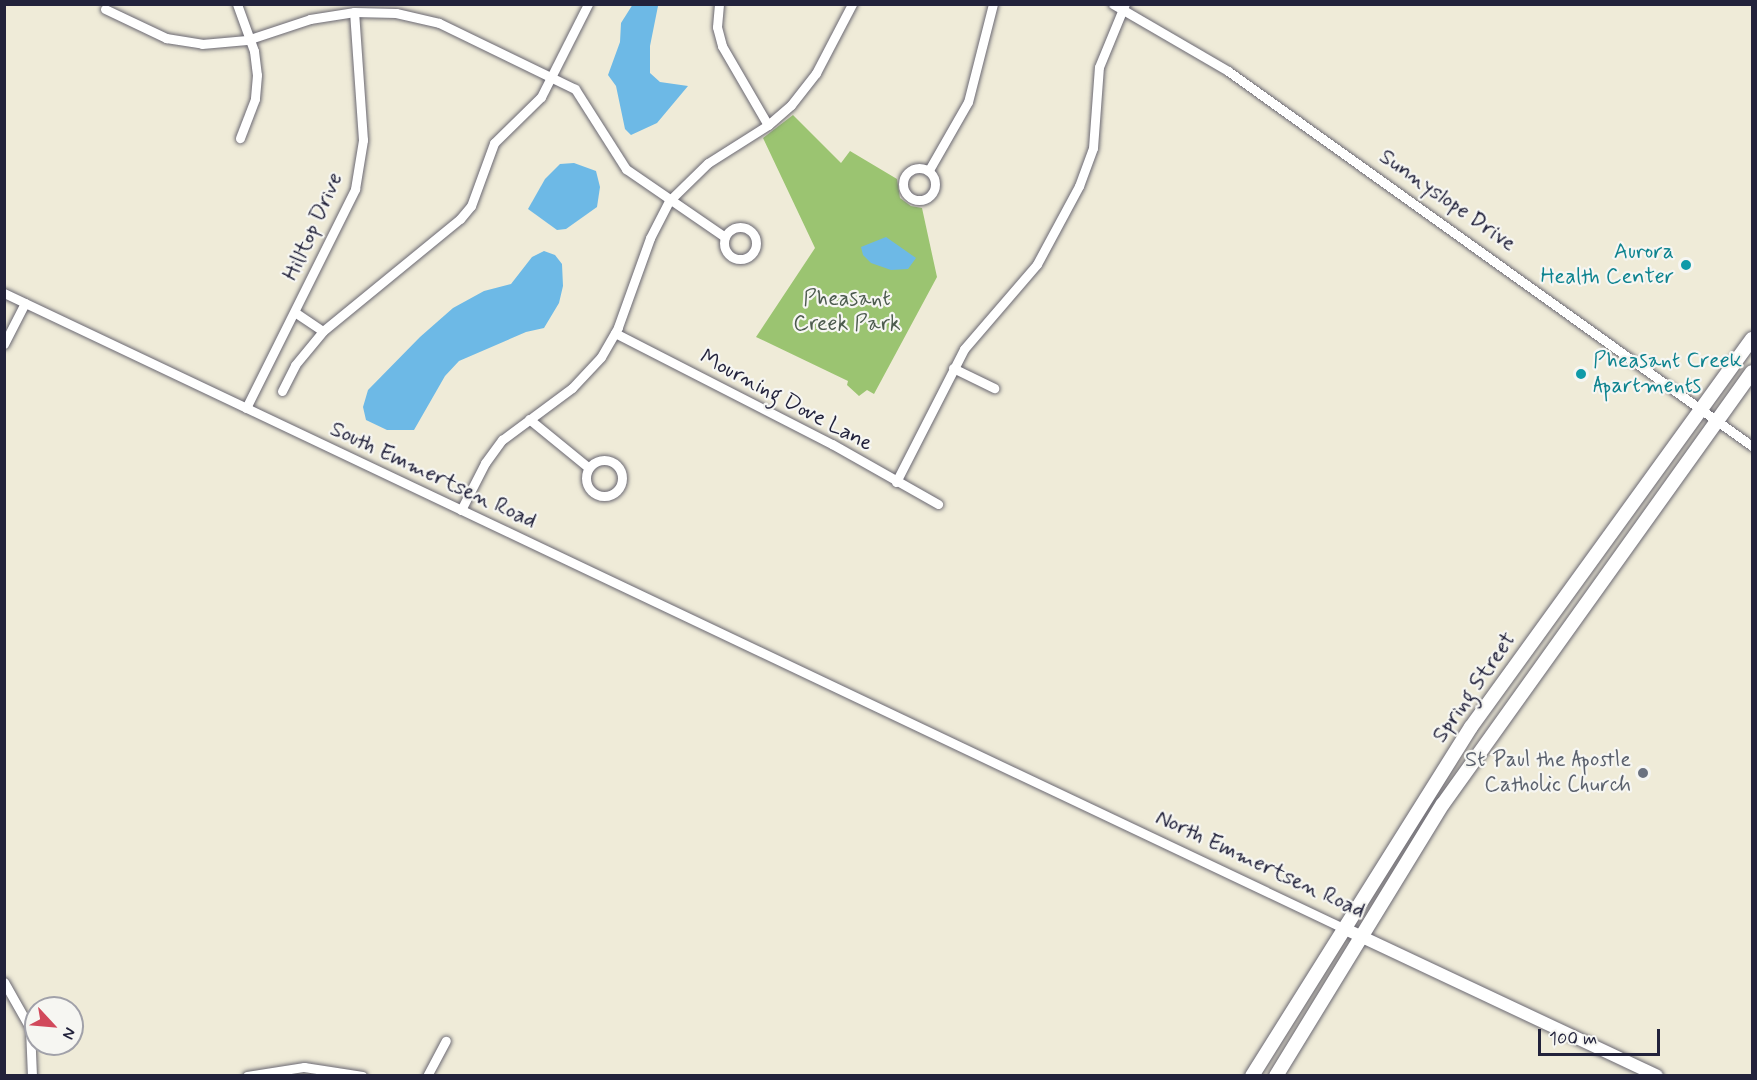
<!DOCTYPE html>
<style>
body{margin:0}
#map{position:relative;width:1757px;height:1080px;overflow:hidden;background:#efebd8;font-family:Mynerve,sans-serif}
div>[style]{position:absolute}
.green>*{inset:0;background:#9bc471}
.water>*{inset:0;background:#6db9e6}
.roads{filter:drop-shadow(0 0 2px #6a6872) drop-shadow(0 0 2px #6a6872)}
.minor>*{height:9px;margin:-4.5px;padding:0 4.5px;transform-origin:4.5px;border-radius:4.5px;background:#fff}
.minor>.ring{margin:-4.5px;padding:0;box-sizing:content-box;background:none;border:9px solid #fff;border-radius:50%}
.tertiary>*{height:12px;margin:-6px;padding:0 6px;transform-origin:6px;border-radius:6px;background:#fff}
.secondary>*{height:14px;margin:-7px;padding:0 7px;transform-origin:7px;border-radius:7px;background:#fff}
.dots>*{width:16px;height:16px;translate:-50% -50%;box-sizing:border-box;border:3px solid #f6f6f2;border-radius:50%}
span{translate:-50% -50%;white-space:nowrap;text-align:center;line-height:1.15;-webkit-text-stroke:4.5px #f6f6f2;paint-order:stroke}
.street-label{font-size:22px;color:#22223b}
.culture-label{font-size:22px;color:#0d838f}
.right{translate:-100% -50%;text-align:right}
.left{translate:0 -50%;text-align:left}
.park-label{font-size:22px;color:#4c5b4e}
.worship-label{font-size:22px;color:#5b616d}
.frame{position:absolute;inset:0;border:6px solid #22223b;pointer-events:none}
.north{position:absolute;left:24px;top:996px;width:60px;height:60px;box-sizing:border-box;background:#f6f6f2;border:2px solid #a1a1a9;border-radius:50%;rotate:116deg;font-size:16px;font-weight:700;line-height:24px;text-align:center;color:#22223b}
.north::after{content:'';display:block;margin:auto;width:21px;height:27px;background:#d1495b;clip-path:polygon(50% 0,100% 100%,50% 72%,0 100%)}
.scale{position:absolute;left:1538px;top:1029px;width:122px;height:27px;box-sizing:border-box;border:3px solid #22223b;border-top:0;padding-left:8px;font-size:18px;line-height:21px;white-space:nowrap;color:#22223b;-webkit-text-stroke:4px #f6f6f2;paint-order:stroke}
</style>
<div id="map">
<div class="green">
<i style="clip-path:polygon(793px 115px,841px 163px,850px 151px,897px 179px,900px 198px,911px 206px,922px 208px,937px 277px,874px 394px,867px 390px,859px 396px,847px 385px,848px 381px,756px 337px,815px 248px,763px 138px)"></i>
</div>
<div class="water">
<i style="clip-path:polygon(633px 4px,658px 6px,650px 46px,650px 73px,660px 82px,688px 86px,657px 123px,631px 135px,625px 129px,616px 86px,608px 75px,620px 42px,621px 23px)"></i>
<i style="clip-path:polygon(574px 163px,596px 171px,600px 187px,597px 207px,566px 229px,557px 230px,528px 209px,545px 179px,560px 164px)"></i>
<i style="clip-path:polygon(886px 237px,916px 258px,908px 269px,891px 270px,871px 263px,863px 255px,861px 247px)"></i>
<i style="clip-path:polygon(544px 251px,555px 255px,562px 264px,563px 286px,559px 303px,544px 328px,526px 332px,459px 361px,445px 376px,414px 430px,387px 430px,366px 420px,363px 407px,368px 390px,420px 337px,453px 308px,484px 291px,511px 284px,532px 257px)"></i>
</div>
<div class="roads">
<div class="minor">
<i style="left:237px;top:4px;width:50px;rotate:70.1deg"></i>
<i style="left:254px;top:51px;width:24px;rotate:83deg"></i>
<i style="left:257px;top:75px;width:24px;rotate:95deg"></i>
<i style="left:255px;top:99px;width:42px;rotate:111deg"></i>
<i style="left:719px;top:4px;width:23px;rotate:95deg"></i>
<i style="left:717px;top:27px;width:20px;rotate:75deg"></i>
<i style="left:722px;top:46px;width:91px;rotate:59.8deg"></i>
<i style="left:1113px;top:4px;width:133px;rotate:30.2deg"></i>
<i style="left:1228px;top:71px;width:644px;rotate:35.59deg"></i>
<i style="left:105px;top:9px;width:68px;rotate:25.4deg"></i>
<i style="left:166px;top:38px;width:36px;rotate:9deg"></i>
<i style="left:202px;top:44px;width:45px;rotate:-5.1deg"></i>
<i style="left:247px;top:40px;width:66px;rotate:-18.4deg"></i>
<i style="left:310px;top:19px;width:45px;rotate:-9deg"></i>
<i style="left:354px;top:12px;width:42px;rotate:1.4deg"></i>
<i style="left:396px;top:13px;width:44px;rotate:13.1deg"></i>
<i style="left:439px;top:23px;width:151px;rotate:25.9deg"></i>
<i style="left:575px;top:89px;width:95px;rotate:57.5deg"></i>
<i style="left:626px;top:169px;width:120px;rotate:34.5deg"></i>
<i class="ring" style="left:903px;top:168px;width:23px;height:23px"></i>
<i style="left:929px;top:170px;width:78px;rotate:-60.2deg"></i>
<i style="left:968px;top:102px;width:101px;rotate:-75.7deg"></i>
<i class="ring" style="left:724px;top:227px;width:23px;height:23px"></i>
<i style="left:4px;top:293px;width:1482px;rotate:25.37deg"></i>
<i style="left:296px;top:313px;width:32px;rotate:34deg"></i>
<i style="left:323px;top:331px;width:177px;rotate:-39.3deg"></i>
<i style="left:460px;top:219px;width:17px;rotate:-50deg"></i>
<i style="left:471px;top:206px;width:67px;rotate:-69.9deg"></i>
<i style="left:494px;top:143px;width:66px;rotate:-44.4deg"></i>
<i style="left:541px;top:97px;width:104px;rotate:-63.2deg"></i>
<i style="left:615px;top:333px;width:244px;rotate:27.1deg"></i>
<i style="left:832px;top:444px;width:122px;rotate:29.5deg"></i>
<i style="left:4px;top:344px;width:46px;rotate:-62.9deg"></i>
<i style="left:953px;top:368px;width:46px;rotate:26deg"></i>
<i style="left:282px;top:391px;width:29px;rotate:-63deg"></i>
<i style="left:295px;top:365px;width:44px;rotate:-50.5deg"></i>
<i style="left:246px;top:408px;width:245px;rotate:-63.5deg"></i>
<i style="left:355px;top:189px;width:50px;rotate:-80.7deg"></i>
<i style="left:363px;top:140px;width:128px;rotate:-94deg"></i>
<i style="left:529px;top:419px;width:77px;rotate:39.2deg"></i>
<i class="ring" style="left:586px;top:460px;width:27px;height:27px"></i>
<i style="left:896px;top:482px;width:149px;rotate:-62.9deg"></i>
<i style="left:964px;top:349px;width:112px;rotate:-49.3deg"></i>
<i style="left:1037px;top:264px;width:89px;rotate:-61.7deg"></i>
<i style="left:1079px;top:186px;width:40px;rotate:-69.8deg"></i>
<i style="left:1093px;top:148px;width:81px;rotate:-85.8deg"></i>
<i style="left:1099px;top:67px;width:68px;rotate:-67.6deg"></i>
<i style="left:461px;top:510px;width:53px;rotate:-62.9deg"></i>
<i style="left:485px;top:463px;width:29px;rotate:-54deg"></i>
<i style="left:502px;top:440px;width:87px;rotate:-36.6deg"></i>
<i style="left:572px;top:388px;width:42px;rotate:-46.9deg"></i>
<i style="left:601px;top:357px;width:34px;rotate:-60deg"></i>
<i style="left:618px;top:327px;width:95px;rotate:-70.2deg"></i>
<i style="left:650px;top:238px;width:42px;rotate:-62.8deg"></i>
<i style="left:669px;top:201px;width:54px;rotate:-44.3deg"></i>
<i style="left:708px;top:163px;width:71px;rotate:-32.3deg"></i>
<i style="left:768px;top:125px;width:30px;rotate:-41deg"></i>
<i style="left:791px;top:105px;width:41px;rotate:-52deg"></i>
<i style="left:816px;top:73px;width:78px;rotate:-62.4deg"></i>
<i style="left:4px;top:982px;width:53px;rotate:60.5deg"></i>
<i style="left:30px;top:1028px;width:48px;rotate:87.6deg"></i>
<i style="left:247px;top:1076px;width:58px;rotate:-9deg"></i>
<i style="left:304px;top:1067px;width:59px;rotate:8.8deg"></i>
<i style="left:427px;top:1076px;width:40px;rotate:-62deg"></i>
</div>
<div class="tertiary">
<i style="left:1343px;top:928px;width:347px;rotate:25.2deg"></i>
</div>
<div class="secondary">
<i style="left:1252px;top:1076px;width:412px;rotate:-57.9deg"></i>
<i style="left:1471px;top:727px;width:479px;rotate:-54.1deg"></i>
<i style="left:1276px;top:1076px;width:319px;rotate:-58.5deg"></i>
<i style="left:1443px;top:804px;width:531px;rotate:-54.42deg"></i>
</div>
</div>
<div class="dots">
<i style="left:1686px;top:265px;background:#0f9aa8"></i>
<i style="left:1581px;top:374px;background:#0f9aa8"></i>
<i style="left:1643px;top:773px;background:#6b7280"></i>
</div>
<div class="street-label">
<span style="left:1447px;top:201px;rotate:35deg">Sunnyslope Drive</span>
<span style="left:314px;top:227px;rotate:-66deg">Hilltop Drive</span>
<span style="left:786px;top:401px;rotate:28deg">Mourning Dove Lane</span>
<span style="left:433px;top:476px;rotate:25deg">South Emmertsen Road</span>
<span style="left:1475px;top:688px;rotate:-55deg">Spring Street</span>
<span style="left:1260px;top:865px;rotate:25deg">North Emmertsen Road</span>
</div>
<div class="culture-label">
<span class="right" style="left:1674px;top:265px">Aurora<br>Health Center</span>
<span class="left" style="left:1593px;top:374px">Pheasant Creek<br>Apartments</span>
</div>
<div class="park-label">
<span style="left:847px;top:312px">Pheasant<br>Creek Park</span>
</div>
<div class="worship-label">
<span class="right" style="left:1631px;top:773px">St Paul the Apostle<br>Catholic Church</span>
</div>
<div class="frame"></div>
<div class="north">N</div>
<div class="scale">100 m</div>
</div>
